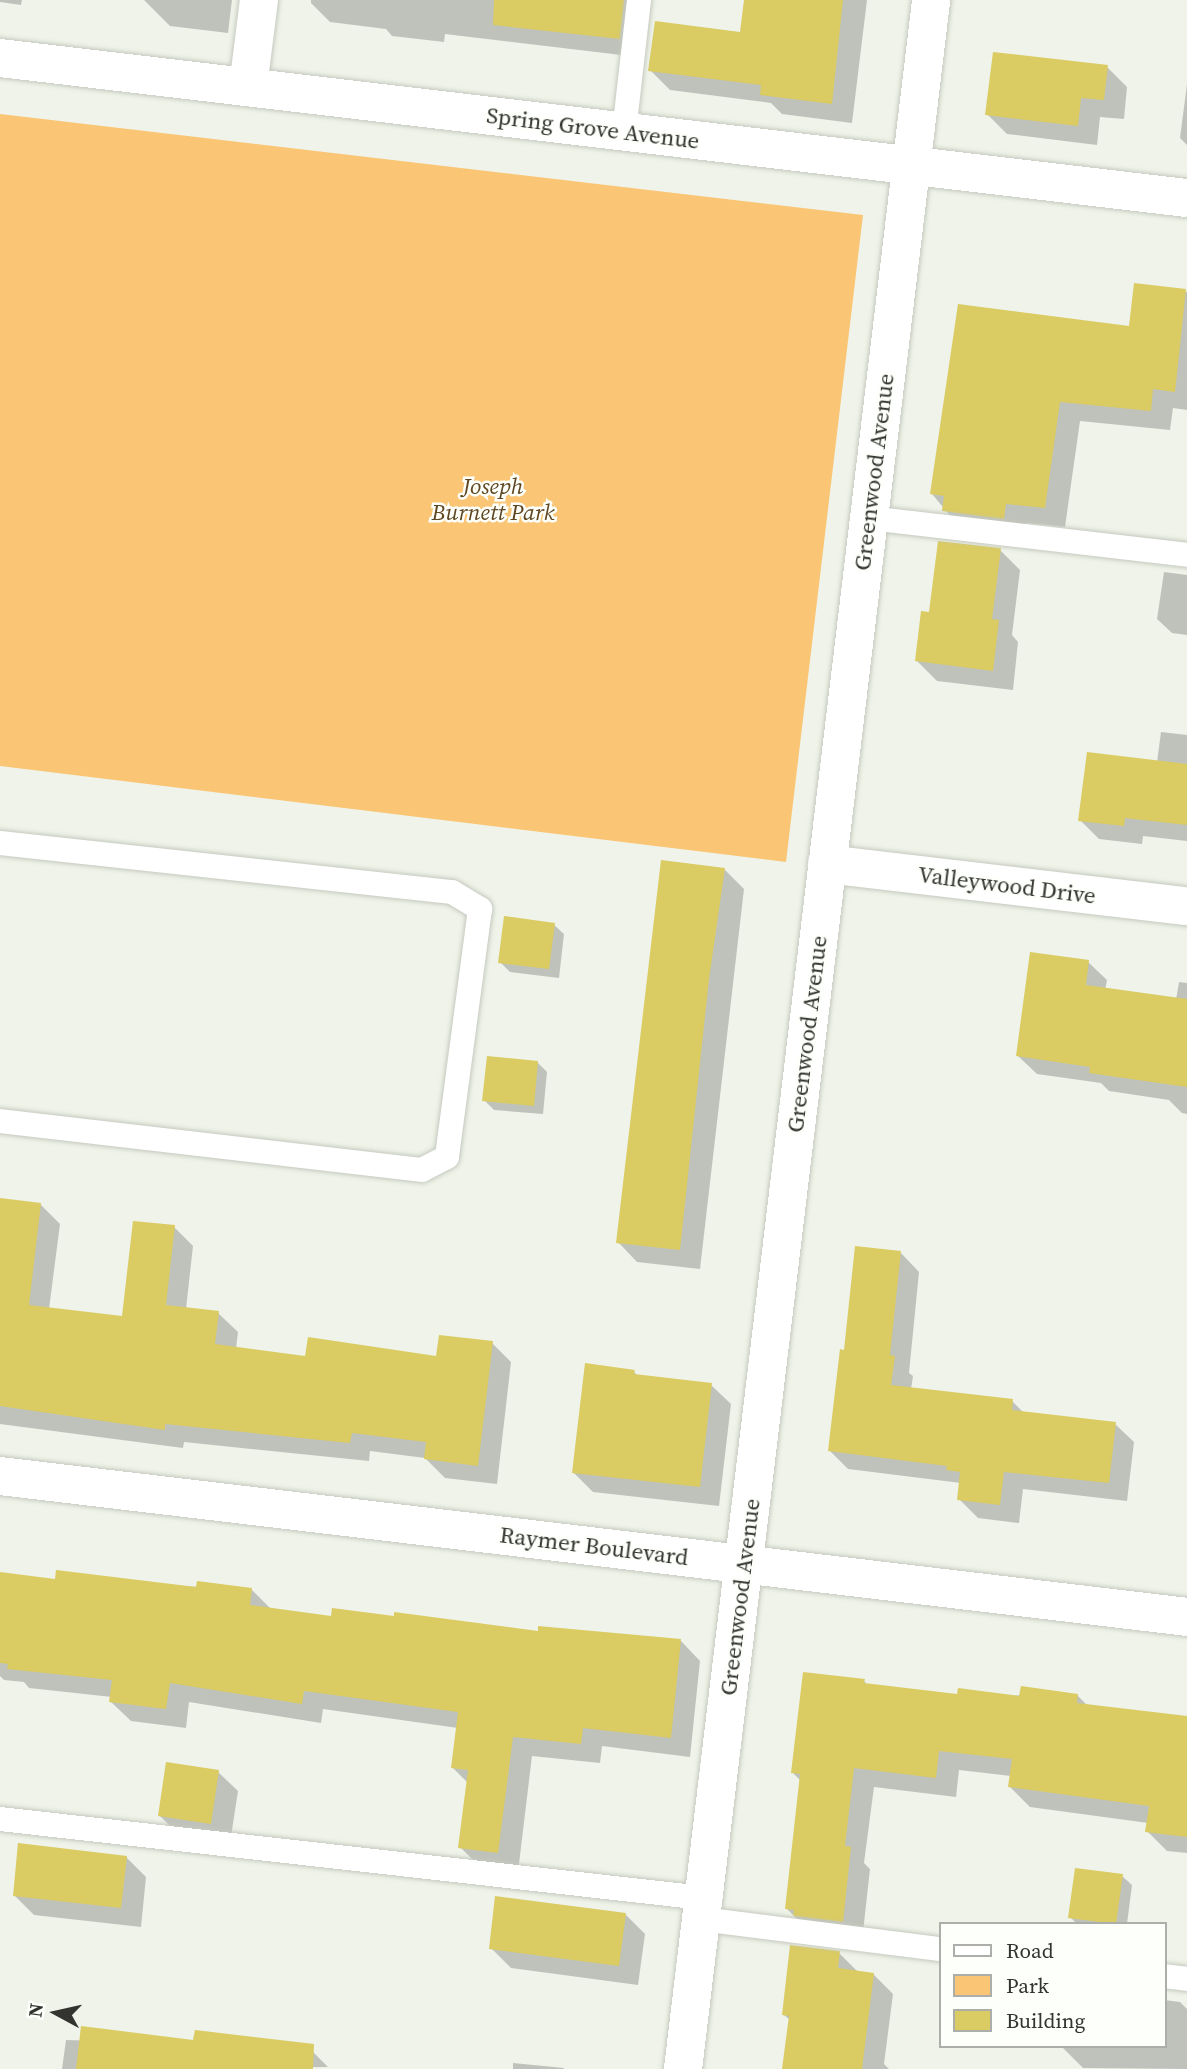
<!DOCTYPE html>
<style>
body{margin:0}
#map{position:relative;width:1187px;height:2069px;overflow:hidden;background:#eff3e9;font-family:"Source Serif 4",serif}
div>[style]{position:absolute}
.green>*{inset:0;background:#fac675}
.shadow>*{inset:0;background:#0003}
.building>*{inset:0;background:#dacb62}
.roads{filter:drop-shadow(0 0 2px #c5c9bf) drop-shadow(0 0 2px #c5c9bf)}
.service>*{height:24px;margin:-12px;padding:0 12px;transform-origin:12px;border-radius:12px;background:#fff}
.minor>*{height:38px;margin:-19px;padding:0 19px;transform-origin:19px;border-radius:19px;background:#fff}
span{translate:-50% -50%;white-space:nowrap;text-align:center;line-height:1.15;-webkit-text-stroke:5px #fdfffb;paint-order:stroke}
.street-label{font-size:23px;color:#333430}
.park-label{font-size:23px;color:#5e4721;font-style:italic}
.legend{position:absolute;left:939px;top:1922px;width:228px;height:126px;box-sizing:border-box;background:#fdfffb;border:2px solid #acaeaa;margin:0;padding:9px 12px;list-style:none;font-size:21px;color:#333430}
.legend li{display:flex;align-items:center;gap:14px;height:35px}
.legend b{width:35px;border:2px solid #acaeaa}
.north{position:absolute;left:21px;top:1978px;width:70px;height:70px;-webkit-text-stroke:5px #fdfffb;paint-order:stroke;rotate:278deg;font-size:19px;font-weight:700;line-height:28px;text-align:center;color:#333430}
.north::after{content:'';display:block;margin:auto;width:24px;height:32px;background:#333430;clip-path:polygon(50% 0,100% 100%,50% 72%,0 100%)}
</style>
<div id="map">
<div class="green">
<i style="clip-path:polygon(0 114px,863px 215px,786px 862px,0 766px)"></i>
</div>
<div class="shadow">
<i style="clip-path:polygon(0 0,22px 0,21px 5px,0 2px)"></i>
<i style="clip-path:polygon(144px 0,232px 0,228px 33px,170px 26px)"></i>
<i style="clip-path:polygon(311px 0,647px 0,638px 57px,445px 34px,444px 42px,392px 36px,386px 29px,330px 22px,311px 3px)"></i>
<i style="clip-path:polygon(745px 0,867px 0,852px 123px,782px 114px,771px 103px,670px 90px,650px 70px,741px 34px)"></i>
<i style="clip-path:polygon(1107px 67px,1127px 87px,1124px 119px,1100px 117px,1097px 145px,1007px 134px,987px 114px)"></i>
<i style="clip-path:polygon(1187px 84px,1187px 145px,1180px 138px)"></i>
<i style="clip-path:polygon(1135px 285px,1187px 292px,1187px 410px,1173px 408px,1170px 430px,1080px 421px,1065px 527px,1026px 523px,1024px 538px,963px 531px,932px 494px,1131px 328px)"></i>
<i style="clip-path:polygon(1000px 550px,1020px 570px,1012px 635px,1018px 642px,1013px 690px,937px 681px,917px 661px,931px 614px)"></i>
<i style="clip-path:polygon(1164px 572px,1187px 575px,1187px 635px,1172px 633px,1157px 619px)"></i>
<i style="clip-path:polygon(1161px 732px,1187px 735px,1187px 841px,1143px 836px,1142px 844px,1099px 839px,1080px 820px,1157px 762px)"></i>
<i style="clip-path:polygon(724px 869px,744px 889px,700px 1269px,637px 1262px,618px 1242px)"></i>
<i style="clip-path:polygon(554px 925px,564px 934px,559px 978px,510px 972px,500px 962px)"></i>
<i style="clip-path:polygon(1088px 962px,1107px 980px,1105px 990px,1176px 1000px,1179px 982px,1187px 983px,1187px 1114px,1182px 1113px,1169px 1100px,1109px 1091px,1101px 1083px,1037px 1074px,1018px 1056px)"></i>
<i style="clip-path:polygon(537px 1062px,547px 1072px,543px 1114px,494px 1110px,484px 1100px)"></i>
<i style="clip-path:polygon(0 1199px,41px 1205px,60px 1224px,49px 1309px,124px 1318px,174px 1227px,193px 1246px,186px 1309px,218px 1313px,238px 1332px,236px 1349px,307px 1358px,438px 1358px,492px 1343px,511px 1362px,497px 1484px,445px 1478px,425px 1458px,370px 1451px,369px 1461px,184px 1442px,183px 1448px,0 1424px)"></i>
<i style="clip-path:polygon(901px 1253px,919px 1272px,909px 1373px,913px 1376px,911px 1389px,1012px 1401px,1025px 1414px,1115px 1424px,1134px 1442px,1127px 1501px,1023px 1489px,1019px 1523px,978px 1518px,959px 1499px,961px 1483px,848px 1469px,829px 1450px,845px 1352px)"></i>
<i style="clip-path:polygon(634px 1372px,638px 1376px,711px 1385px,731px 1404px,719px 1506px,593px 1492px,573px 1472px)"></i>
<i style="clip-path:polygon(0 1574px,56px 1581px,251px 1589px,271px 1609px,332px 1618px,681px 1641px,700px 1661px,690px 1757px,602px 1746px,600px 1763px,532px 1756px,518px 1872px,480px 1867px,460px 1847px,468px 1783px,453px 1768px,458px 1728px,323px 1709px,321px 1723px,189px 1702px,186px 1728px,131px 1721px,111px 1702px,112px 1697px,29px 1688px,24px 1682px,4px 1680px,0 1676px)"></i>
<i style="clip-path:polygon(864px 1681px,869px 1686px,959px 1696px,1077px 1695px,1088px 1706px,1187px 1717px,1187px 1853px,1167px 1851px,1147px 1831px,1148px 1823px,1030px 1807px,1010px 1787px,1011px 1776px,959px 1770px,956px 1797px,874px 1787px,864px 1863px,870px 1869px,862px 1941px,807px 1929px,787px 1909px,801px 1781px,793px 1773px)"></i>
<i style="clip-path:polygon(218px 1772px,238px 1791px,230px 1843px,180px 1836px,160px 1816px)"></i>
<i style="clip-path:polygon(126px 1857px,146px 1877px,141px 1927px,34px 1915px,14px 1895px)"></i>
<i style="clip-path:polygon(1122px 1876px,1132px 1885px,1127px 1924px,1077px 1924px,1070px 1917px)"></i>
<i style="clip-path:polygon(626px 1915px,645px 1934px,638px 1985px,511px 1968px,491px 1948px)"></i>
<i style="clip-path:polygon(839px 1953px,858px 1972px,873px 1974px,893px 1994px,884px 2064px,889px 2069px,784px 2069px,790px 2020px,784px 2015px)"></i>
<i style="clip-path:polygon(1164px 2000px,1180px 2002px,1187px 2009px,1187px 2069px,1083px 2068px,1063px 2048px,1164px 2046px)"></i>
<i style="clip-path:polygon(66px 2040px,308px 2047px,328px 2067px,62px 2069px)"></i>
<i style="clip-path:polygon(513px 2063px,564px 2068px,564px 2069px,513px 2069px)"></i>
</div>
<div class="building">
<i style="clip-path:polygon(494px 0,624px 0,620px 39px,493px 25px)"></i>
<i style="clip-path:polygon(744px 0,843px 0,832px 104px,760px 95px,761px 85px,648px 71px,655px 21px,740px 32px)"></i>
<i style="clip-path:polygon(993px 52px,1108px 65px,1104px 100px,1081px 98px,1078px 126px,985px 115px)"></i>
<i style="clip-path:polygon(1134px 283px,1186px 289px,1175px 392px,1153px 389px,1151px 411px,1060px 402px,1045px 508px,1006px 504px,1004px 519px,942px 511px,944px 496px,930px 494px,958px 304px,1129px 326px)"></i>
<i style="clip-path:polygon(938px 541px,1001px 548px,992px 619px,999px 620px,993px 671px,915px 661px,921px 611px,929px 612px)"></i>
<i style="clip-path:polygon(1087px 752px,1187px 764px,1187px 825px,1125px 818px,1124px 826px,1078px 821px)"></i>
<i style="clip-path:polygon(661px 860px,725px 868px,709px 979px,680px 1250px,616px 1243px)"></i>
<i style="clip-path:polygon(504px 916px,555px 923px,549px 969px,498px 963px)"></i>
<i style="clip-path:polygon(1030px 952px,1089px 960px,1086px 985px,1187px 999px,1187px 1087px,1089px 1073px,1090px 1067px,1016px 1056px)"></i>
<i style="clip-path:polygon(487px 1056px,538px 1061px,534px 1106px,482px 1101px)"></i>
<i style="clip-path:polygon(0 1198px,41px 1203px,29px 1305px,122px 1316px,133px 1221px,175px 1225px,166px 1305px,219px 1311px,215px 1344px,305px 1356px,308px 1337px,436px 1356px,439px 1335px,493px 1341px,478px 1466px,424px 1459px,426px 1442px,352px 1433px,350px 1443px,165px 1424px,165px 1430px,0 1406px)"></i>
<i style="clip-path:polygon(855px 1246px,901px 1251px,890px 1355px,895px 1356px,891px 1385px,1013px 1399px,1012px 1410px,1116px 1422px,1109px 1483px,1004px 1472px,1000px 1505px,957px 1500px,960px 1472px,946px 1470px,947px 1466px,828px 1451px,840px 1349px,844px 1350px)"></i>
<i style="clip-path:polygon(585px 1363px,635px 1370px,634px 1374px,712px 1383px,700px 1487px,572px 1473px)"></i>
<i style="clip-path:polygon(56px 1570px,196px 1587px,197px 1581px,252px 1588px,250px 1605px,331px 1616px,332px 1608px,394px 1616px,394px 1612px,538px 1631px,538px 1626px,681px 1639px,671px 1738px,583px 1728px,581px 1744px,513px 1737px,498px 1853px,458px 1848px,468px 1770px,451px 1768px,458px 1712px,304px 1691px,302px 1704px,170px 1683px,166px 1709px,109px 1702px,112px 1680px,7px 1669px,8px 1664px,0 1663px,0 1572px,55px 1579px)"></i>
<i style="clip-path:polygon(803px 1672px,865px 1679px,864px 1683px,957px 1694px,958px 1688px,1019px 1696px,1021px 1686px,1078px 1694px,1077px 1703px,1187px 1716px,1187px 1837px,1145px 1832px,1149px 1806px,1008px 1787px,1012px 1759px,939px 1751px,936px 1778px,854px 1768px,845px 1846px,851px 1847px,843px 1922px,793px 1916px,794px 1910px,785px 1909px,800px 1774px,791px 1773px)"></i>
<i style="clip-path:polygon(166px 1762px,219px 1770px,211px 1824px,158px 1816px)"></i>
<i style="clip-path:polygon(18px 1843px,127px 1856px,121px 1908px,13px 1896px)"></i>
<i style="clip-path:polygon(1075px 1868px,1123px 1874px,1116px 1924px,1068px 1918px)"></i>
<i style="clip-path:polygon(495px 1896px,626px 1913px,619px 1966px,489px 1949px)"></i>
<i style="clip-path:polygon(790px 1945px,840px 1951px,838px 1968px,874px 1973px,862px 2069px,782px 2069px,789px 2016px,782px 2015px)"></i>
<i style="clip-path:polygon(81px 2026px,193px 2040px,195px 2030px,314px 2044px,313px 2069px,76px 2069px)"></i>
</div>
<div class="roads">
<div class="service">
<i style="left:624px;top:132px;width:133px;rotate:-83.5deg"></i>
<i style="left:869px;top:518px;width:320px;rotate:6.6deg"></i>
<i style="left:0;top:843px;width:455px;rotate:6.2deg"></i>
<i style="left:452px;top:892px;width:33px;rotate:31deg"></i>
<i style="left:480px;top:909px;width:250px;rotate:97.6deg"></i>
<i style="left:447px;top:1157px;width:28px;rotate:153deg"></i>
<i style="left:422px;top:1170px;width:425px;rotate:-173.4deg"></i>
<i style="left:0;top:1819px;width:707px;rotate:6.41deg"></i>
<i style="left:701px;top:1919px;width:241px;rotate:7.2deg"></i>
<i style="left:1164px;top:1976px;width:23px;rotate:7deg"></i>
</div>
<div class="minor">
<i style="left:0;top:58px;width:1195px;rotate:6.73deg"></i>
<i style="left:248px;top:87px;width:88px;rotate:-82.8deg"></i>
<i style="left:827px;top:864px;width:362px;rotate:6.7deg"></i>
<i style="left:0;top:1476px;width:1195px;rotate:6.77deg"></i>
<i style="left:683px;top:2069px;width:2084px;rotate:-83.16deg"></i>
</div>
</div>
<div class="street-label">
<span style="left:593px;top:128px;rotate:7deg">Spring Grove Avenue</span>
<span style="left:874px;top:472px;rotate:-83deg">Greenwood Avenue</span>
<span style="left:1007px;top:885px;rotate:7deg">Valleywood Drive</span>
<span style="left:807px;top:1034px;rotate:-83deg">Greenwood Avenue</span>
<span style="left:594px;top:1546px;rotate:7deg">Raymer Boulevard</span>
<span style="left:740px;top:1597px;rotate:-83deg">Greenwood Avenue</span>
</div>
<div class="park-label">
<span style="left:493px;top:499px">Joseph<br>Burnett Park</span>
</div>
<ul class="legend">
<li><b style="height:9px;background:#fff"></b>Road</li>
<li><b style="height:19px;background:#fac675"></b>Park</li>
<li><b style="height:19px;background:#dacb62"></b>Building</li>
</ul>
<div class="north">N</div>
</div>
